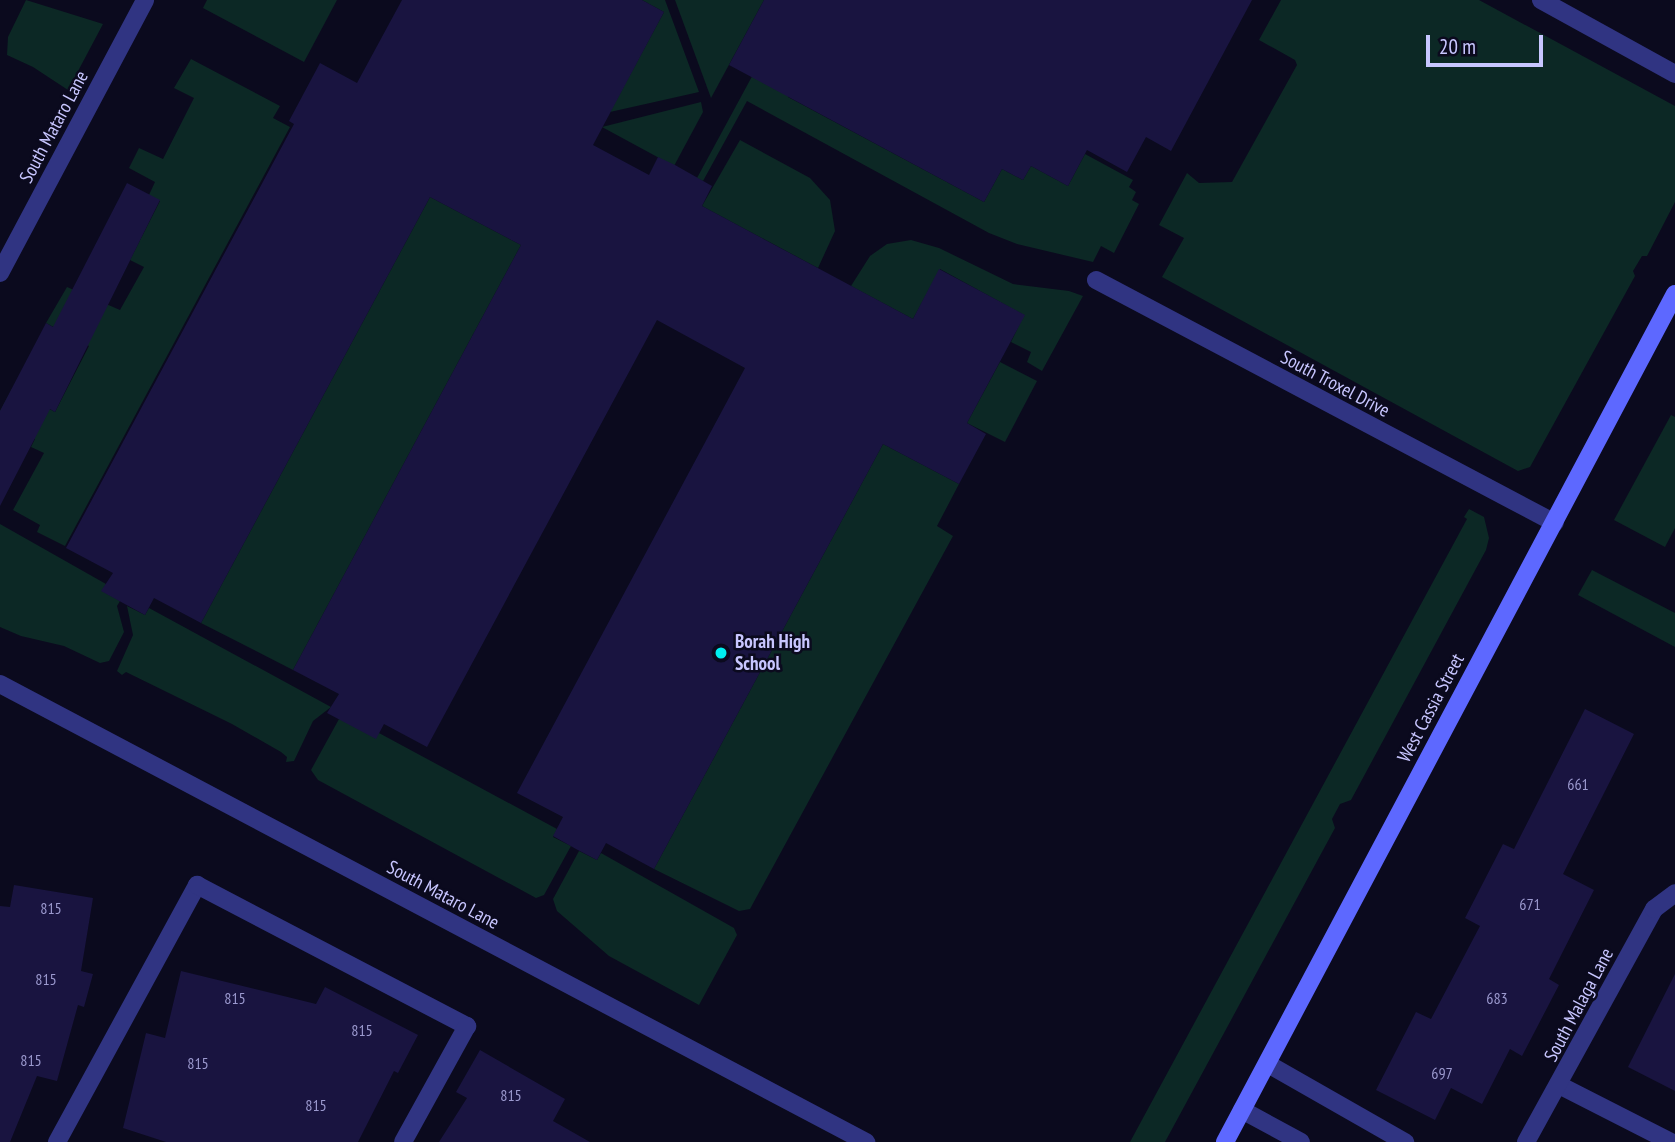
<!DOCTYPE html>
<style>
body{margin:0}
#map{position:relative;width:1675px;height:1142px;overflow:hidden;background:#0b0a1e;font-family:"PT Sans Narrow",sans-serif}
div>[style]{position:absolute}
.green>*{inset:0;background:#0c2825}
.building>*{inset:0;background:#191440}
.lane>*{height:18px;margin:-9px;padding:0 9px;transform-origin:9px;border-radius:9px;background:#303482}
.street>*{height:18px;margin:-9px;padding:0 9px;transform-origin:9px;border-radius:9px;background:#303482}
.secondary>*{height:18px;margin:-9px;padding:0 9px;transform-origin:9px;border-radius:9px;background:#5d68ff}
.dots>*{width:19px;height:19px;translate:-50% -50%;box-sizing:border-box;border:4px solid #0b0a1e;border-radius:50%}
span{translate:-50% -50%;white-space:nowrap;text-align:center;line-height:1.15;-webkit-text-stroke:5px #0b0a1e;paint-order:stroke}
.number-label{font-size:16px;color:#9c9acf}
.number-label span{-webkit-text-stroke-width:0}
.street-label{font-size:19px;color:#c8c6ff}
.poi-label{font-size:19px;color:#c8c6ff;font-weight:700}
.left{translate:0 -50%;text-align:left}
.scale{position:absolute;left:1426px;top:35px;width:117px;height:32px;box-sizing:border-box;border:4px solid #c8c6ff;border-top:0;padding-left:9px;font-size:21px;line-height:24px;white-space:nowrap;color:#c8c6ff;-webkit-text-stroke:5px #0b0a1e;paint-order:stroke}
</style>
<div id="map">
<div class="green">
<i style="clip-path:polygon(26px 0,103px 24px,68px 90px,33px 67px,7px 55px,8px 37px)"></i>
<i style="clip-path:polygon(207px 0,337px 0,304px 62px,203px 8px)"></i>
<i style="clip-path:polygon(642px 0,665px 0,699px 92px,610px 112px,664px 12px)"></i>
<i style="clip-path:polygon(675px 0,764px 0,711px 98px)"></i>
<i style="clip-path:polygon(1281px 0,1479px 0,1675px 106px,1675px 202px,1647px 256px,1642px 256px,1633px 271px,1635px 276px,1530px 467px,1518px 471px,1162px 277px,1184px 238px,1159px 225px,1187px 173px,1199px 183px,1232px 182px,1297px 65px,1295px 60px,1259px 40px)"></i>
<i style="clip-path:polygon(789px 8px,788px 97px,984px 202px,1002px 169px,1023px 180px,1031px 166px,1068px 186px,1085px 154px,1133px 180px,1129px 187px,1136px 192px,1132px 200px,1139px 204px,1114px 253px,1101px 246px,1093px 262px,1017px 244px,989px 233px,747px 101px,703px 181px,697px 178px)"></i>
<i style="clip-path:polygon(191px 59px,280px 106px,273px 118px,290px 127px,65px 546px,37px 532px,40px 525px,13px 510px,44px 453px,31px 447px,35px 439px,0 420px,0 411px,12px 389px,55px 412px,89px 346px,46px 323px,67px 287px,120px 310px,144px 267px,130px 260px,160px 201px,149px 195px,155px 182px,129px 168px,139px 148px,163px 159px,194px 98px,174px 88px)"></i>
<i style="clip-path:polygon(701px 102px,703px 112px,674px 166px,602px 127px)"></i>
<i style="clip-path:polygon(740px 140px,810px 178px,830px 200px,835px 231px,818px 268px,702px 206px)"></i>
<i style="clip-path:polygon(430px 197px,521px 245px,293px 670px,201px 623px)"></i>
<i style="clip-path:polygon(911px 240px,939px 248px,1013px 284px,1069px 291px,1083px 296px,1042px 371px,1027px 362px,1031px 352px,1011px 342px,1024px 315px,940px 269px,913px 319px,851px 286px,870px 256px,887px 244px)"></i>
<i style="clip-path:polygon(1000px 362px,1037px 381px,1005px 442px,967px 423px)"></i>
<i style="clip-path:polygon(1671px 415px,1675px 417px,1675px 528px,1665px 547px,1614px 520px)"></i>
<i style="clip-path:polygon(883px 444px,959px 484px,937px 526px,953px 536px,750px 909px,739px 911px,654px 869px)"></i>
<i style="clip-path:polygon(1469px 509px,1484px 517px,1489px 538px,1486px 550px,1351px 800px,1340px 804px,1332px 819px,1335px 828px,1165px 1142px,1130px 1142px,1467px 519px,1464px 517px)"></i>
<i style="clip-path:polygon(0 524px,106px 584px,102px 591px,120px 601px,117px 606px,124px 632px,109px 661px,100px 663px,64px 646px,21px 636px,0 627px)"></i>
<i style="clip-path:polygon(1592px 570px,1675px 613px,1675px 647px,1578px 595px)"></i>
<i style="clip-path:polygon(127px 606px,145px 615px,149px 608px,331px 707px,313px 721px,294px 761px,286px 762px,287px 757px,281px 752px,232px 724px,126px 672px,122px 675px,117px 671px,133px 635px)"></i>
<i style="clip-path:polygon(339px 719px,379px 733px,557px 829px,553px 837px,571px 846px,544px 895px,536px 898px,318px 780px,311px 770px)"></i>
<i style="clip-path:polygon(579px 851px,597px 860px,601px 853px,734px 928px,737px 935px,699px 1005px,609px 956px,557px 911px,553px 899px)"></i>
</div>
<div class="building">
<i style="clip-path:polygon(402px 0,642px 0,664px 12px,593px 145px,649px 175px,658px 157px,675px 165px,712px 186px,702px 206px,913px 319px,939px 269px,1025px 315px,967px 423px,986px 434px,959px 484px,883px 444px,654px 869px,606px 843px,597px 860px,576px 849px,553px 836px,563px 817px,517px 793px,745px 368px,657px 320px,427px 747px,384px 724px,376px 739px,327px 713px,339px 694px,293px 670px,521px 245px,430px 197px,201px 623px,154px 598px,145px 615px,101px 591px,113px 573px,66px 548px,294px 124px,289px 121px,320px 63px,357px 83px)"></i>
<i style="clip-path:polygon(764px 0,1252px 0,1171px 151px,1146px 137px,1127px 172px,1087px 150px,1068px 186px,1031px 166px,1023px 180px,1002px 169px,984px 202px,729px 65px)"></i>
<i style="clip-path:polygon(127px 183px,160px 200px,55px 412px,50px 409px,0 506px,0 411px,46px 323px,53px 327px)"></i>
<i style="clip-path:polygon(1585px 709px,1634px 734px,1563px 874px,1594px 890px,1549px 979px,1559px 985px,1522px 1056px,1510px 1049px,1482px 1104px,1451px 1088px,1435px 1120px,1376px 1090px,1416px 1012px,1431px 1019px,1480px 926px,1465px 918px,1503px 844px,1514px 849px)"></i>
<i style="clip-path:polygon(14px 885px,93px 898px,81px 971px,93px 974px,84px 1007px,78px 1005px,57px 1081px,37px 1076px,10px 1142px,0 1142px,0 906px,10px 907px)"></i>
<i style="clip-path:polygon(181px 971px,316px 1004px,325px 987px,418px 1035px,398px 1073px,394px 1071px,358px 1142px,166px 1142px,123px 1128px,146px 1033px,165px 1038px)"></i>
<i style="clip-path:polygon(1675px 974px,1675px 1091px,1628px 1067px)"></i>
<i style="clip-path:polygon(480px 1050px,565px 1099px,553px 1121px,590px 1142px,439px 1142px,467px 1098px,456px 1092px)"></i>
</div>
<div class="lane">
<i style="left:1541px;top:0;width:153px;rotate:28.9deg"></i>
<i style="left:57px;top:1142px;width:293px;rotate:-61.4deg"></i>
<i style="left:197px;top:885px;width:305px;rotate:27.6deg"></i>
<i style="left:467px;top:1026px;width:132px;rotate:118.9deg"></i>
</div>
<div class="street">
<i style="left:0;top:273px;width:309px;rotate:-62deg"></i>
<i style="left:1096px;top:280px;width:519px;rotate:27.9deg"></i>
<i style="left:0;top:684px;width:980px;rotate:27.87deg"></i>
<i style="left:1268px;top:1064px;width:158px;rotate:29.7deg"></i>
<i style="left:1559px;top:1085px;width:126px;rotate:27deg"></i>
<i style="left:1242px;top:1110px;width:67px;rotate:28.5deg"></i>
<i style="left:1526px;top:1142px;width:266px;rotate:-61.2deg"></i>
<i style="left:1654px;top:909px;width:26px;rotate:-37deg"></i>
</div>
<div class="secondary">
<i style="left:1225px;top:1142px;width:960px;rotate:-62.05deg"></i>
</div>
<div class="dots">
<i style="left:721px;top:653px;background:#00eff1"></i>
</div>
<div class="number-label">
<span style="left:1578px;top:784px">661</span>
<span style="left:1530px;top:904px">671</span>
<span style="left:51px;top:908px">815</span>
<span style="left:46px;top:979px">815</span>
<span style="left:235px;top:998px">815</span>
<span style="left:1497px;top:998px">683</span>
<span style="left:362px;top:1030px">815</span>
<span style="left:31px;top:1060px">815</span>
<span style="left:198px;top:1063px">815</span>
<span style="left:1442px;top:1073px">697</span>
<span style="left:511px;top:1095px">815</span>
<span style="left:316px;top:1105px">815</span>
</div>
<div class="street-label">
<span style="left:54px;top:127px;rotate:-62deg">South Mataro Lane</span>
<span style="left:1335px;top:384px;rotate:28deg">South Troxel Drive</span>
<span style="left:1431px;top:708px;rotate:-62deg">West Cassia Street</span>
<span style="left:443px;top:895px;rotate:28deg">South Mataro Lane</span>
<span style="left:1579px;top:1005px;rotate:-62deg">South Malaga Lane</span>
</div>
<div class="poi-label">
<span class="left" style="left:735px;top:653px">Borah High<br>School</span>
</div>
<div class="scale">20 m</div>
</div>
